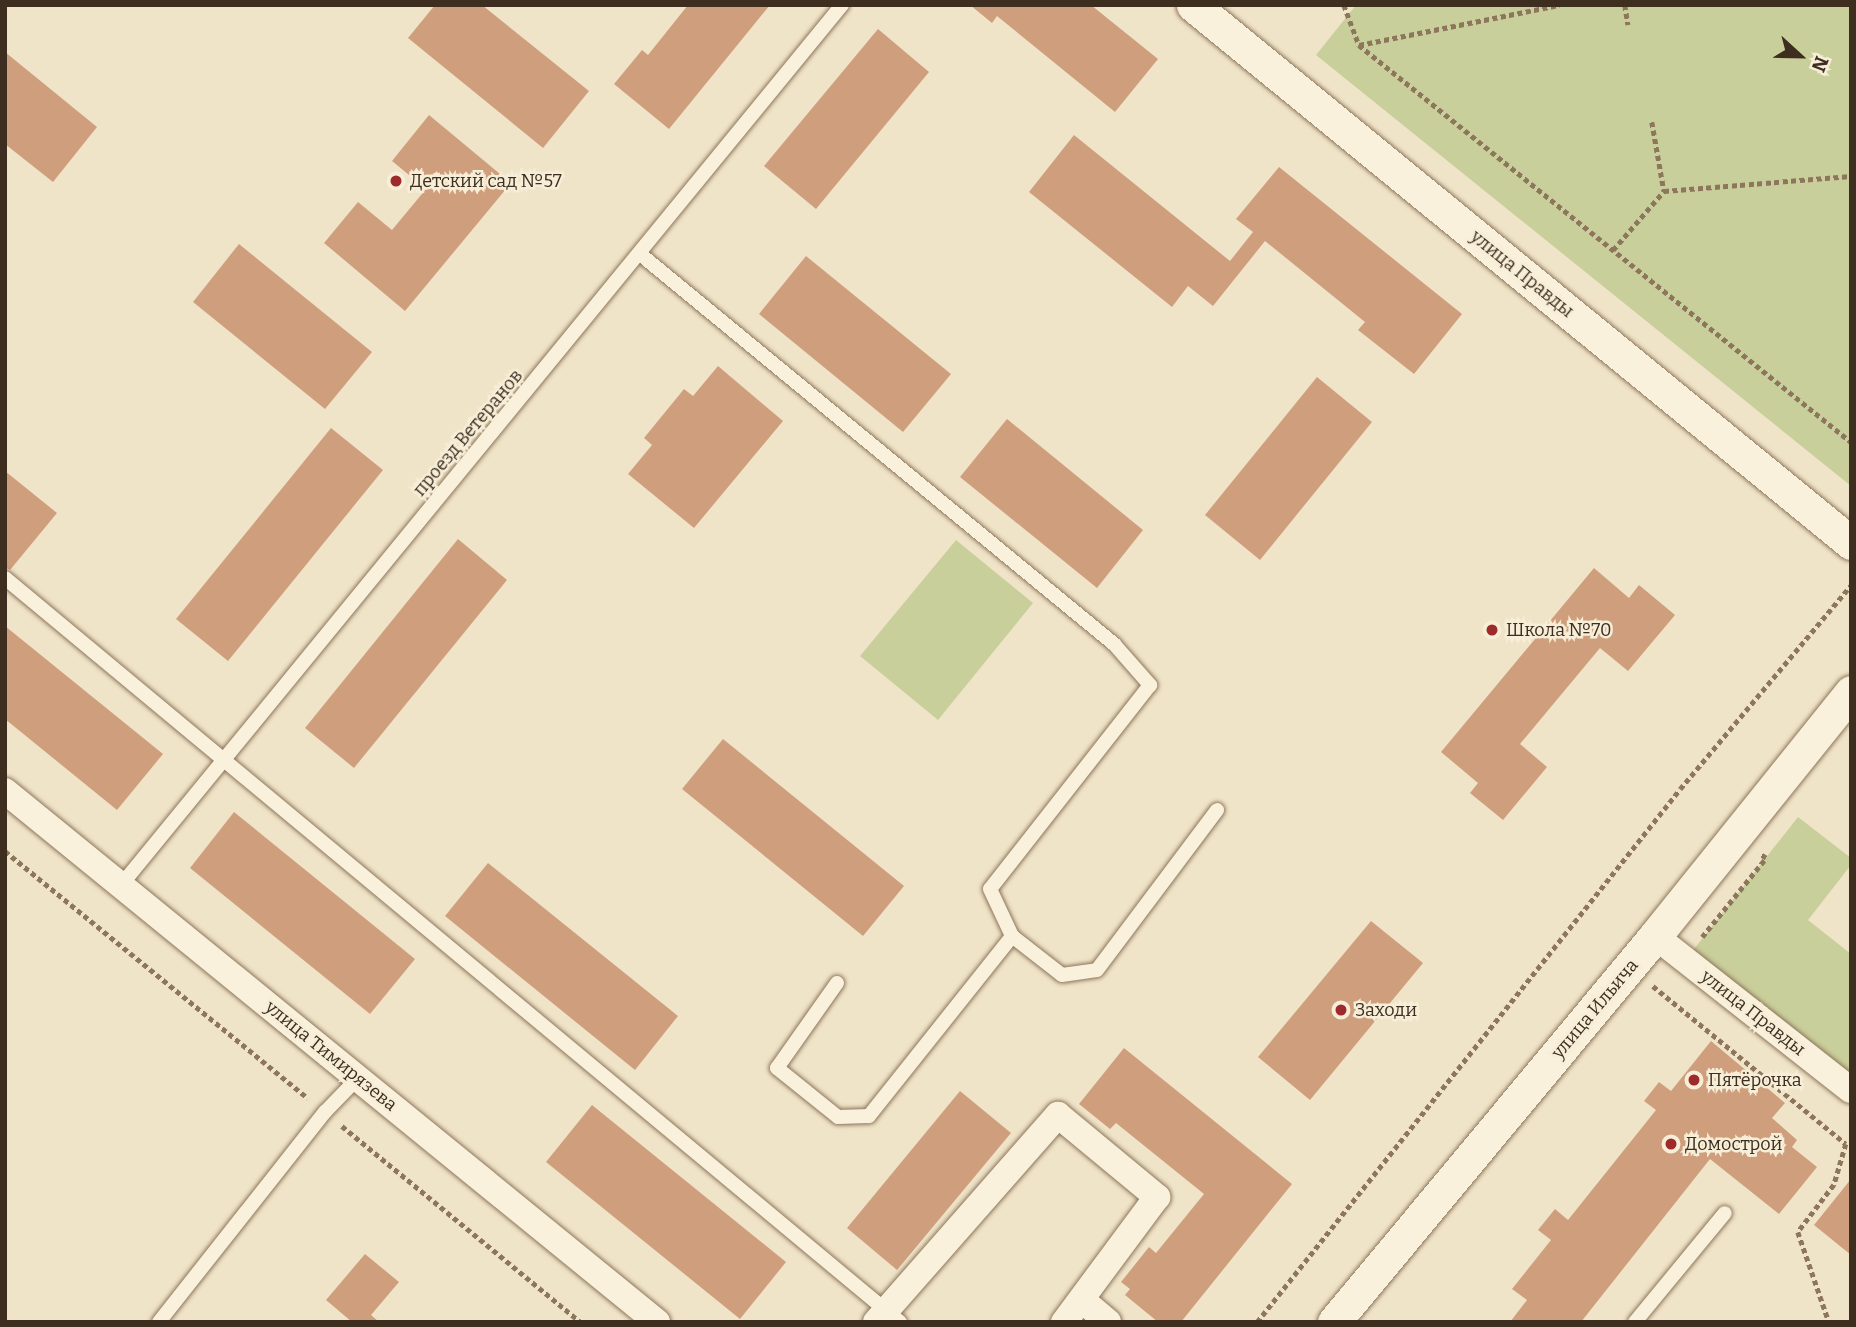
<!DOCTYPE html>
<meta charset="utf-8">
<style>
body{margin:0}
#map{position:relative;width:1856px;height:1327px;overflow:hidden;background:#f0e4c8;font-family:Bitter,serif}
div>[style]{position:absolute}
.green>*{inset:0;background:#c9cf9b}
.building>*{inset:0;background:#cf9f7d}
.path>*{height:4.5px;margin-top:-2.25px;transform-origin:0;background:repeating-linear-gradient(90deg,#8d765c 0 5px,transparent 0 8.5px)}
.roads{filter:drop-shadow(0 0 2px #8d765c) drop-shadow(0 0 2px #8d765c)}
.service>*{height:14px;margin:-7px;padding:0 7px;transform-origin:7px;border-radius:7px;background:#faf1dc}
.minor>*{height:26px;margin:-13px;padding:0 13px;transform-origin:13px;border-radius:13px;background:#faf1dc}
.tertiary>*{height:33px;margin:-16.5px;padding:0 16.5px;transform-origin:16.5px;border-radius:16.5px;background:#faf1dc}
.dots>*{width:19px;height:19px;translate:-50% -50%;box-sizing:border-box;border:4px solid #f7eed8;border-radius:50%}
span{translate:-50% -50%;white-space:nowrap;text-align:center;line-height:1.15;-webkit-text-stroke:5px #f7eed8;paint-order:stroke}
.poi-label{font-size:18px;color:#3d2e20}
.left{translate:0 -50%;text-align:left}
.street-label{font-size:18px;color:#3d2e20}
.frame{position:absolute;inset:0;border:7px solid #3d2e20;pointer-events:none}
.north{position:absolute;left:1765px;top:21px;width:70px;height:70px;-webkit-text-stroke:5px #f7eed8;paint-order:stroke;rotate:112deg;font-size:19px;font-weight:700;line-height:28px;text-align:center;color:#3d2e20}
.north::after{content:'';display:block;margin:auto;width:24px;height:32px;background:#3d2e20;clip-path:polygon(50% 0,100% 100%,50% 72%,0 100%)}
</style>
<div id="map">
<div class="green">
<i style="clip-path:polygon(1356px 5px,1851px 5px,1851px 486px,1316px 55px)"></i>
<i style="clip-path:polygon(956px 540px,1033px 603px,938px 720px,860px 656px)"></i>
<i style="clip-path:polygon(1798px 817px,1851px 858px,1851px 865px,1808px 920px,1851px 954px,1851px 1089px,1687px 958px)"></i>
</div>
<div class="building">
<i style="clip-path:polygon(435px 5px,482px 5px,589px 91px,543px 148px,408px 38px)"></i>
<i style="clip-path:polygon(688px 5px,770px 5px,669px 129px,614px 84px,642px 50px,648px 55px)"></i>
<i style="clip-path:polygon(970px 5px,1091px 5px,1158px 59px,1115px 112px,997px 16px,992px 23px)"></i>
<i style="clip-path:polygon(878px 29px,929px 72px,816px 209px,764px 166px)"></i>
<i style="clip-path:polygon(5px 52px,97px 127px,53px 182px,5px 144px)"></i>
<i style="clip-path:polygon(429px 115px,511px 183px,405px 311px,324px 243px,358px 202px,392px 230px,426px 189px,392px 161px)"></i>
<i style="clip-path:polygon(1074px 135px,1230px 261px,1253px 232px,1236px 219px,1279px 167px,1462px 314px,1414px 374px,1358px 330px,1365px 322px,1265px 241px,1213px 306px,1188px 286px,1172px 307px,1029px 192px)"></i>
<i style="clip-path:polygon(239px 244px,372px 352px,325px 409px,193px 302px)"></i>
<i style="clip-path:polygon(806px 256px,951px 374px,903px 432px,759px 314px)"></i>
<i style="clip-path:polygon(718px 366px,783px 421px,694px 528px,628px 474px,652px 445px,644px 438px,684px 389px,693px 396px)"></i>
<i style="clip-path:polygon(1317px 377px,1372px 422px,1260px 560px,1205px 515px)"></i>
<i style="clip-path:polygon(1007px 419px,1143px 530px,1097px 588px,960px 477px)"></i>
<i style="clip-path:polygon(331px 428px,383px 470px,228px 661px,176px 619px)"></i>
<i style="clip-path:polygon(5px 471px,57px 513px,10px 570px,5px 567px)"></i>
<i style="clip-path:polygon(458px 539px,507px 580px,354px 768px,305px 728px)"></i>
<i style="clip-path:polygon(1594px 568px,1629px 598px,1639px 585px,1675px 615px,1628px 671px,1600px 648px,1520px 744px,1547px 767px,1503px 820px,1470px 793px,1478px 783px,1441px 752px)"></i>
<i style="clip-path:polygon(5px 626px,163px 754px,117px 810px,5px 719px)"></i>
<i style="clip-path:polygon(723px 739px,904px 886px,863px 936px,682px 789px)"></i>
<i style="clip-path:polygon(234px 812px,415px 959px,370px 1014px,190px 868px)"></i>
<i style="clip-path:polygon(488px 863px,678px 1016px,635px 1070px,445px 916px)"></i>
<i style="clip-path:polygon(1371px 921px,1423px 963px,1310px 1100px,1258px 1057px)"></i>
<i style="clip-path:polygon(1711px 1041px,1785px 1103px,1772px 1118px,1797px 1140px,1792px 1147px,1817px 1167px,1779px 1214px,1710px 1159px,1581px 1322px,1510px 1322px,1527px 1300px,1512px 1289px,1551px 1240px,1538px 1230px,1555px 1209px,1568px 1220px,1656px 1110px,1644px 1101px,1659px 1082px,1671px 1091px)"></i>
<i style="clip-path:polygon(1124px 1048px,1292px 1184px,1181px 1322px,1158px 1322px,1125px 1295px,1130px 1289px,1121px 1282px,1149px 1247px,1156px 1253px,1204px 1194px,1116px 1123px,1110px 1129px,1079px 1104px)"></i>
<i style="clip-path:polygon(960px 1091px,1011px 1133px,897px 1270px,847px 1228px)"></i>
<i style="clip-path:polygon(592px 1105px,786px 1262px,740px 1319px,546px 1162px)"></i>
<i style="clip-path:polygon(1851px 1179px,1851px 1255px,1814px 1225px)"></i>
<i style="clip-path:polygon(365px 1254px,399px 1282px,371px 1315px,379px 1322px,352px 1322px,326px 1300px)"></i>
</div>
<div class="path">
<i style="left:1344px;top:5px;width:43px;rotate:69.4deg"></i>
<i style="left:1359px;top:45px;width:632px;rotate:38.9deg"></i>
<i style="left:1625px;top:5px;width:20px;rotate:81deg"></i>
<i style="left:1359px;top:45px;width:204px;rotate:-11.3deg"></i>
<i style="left:1652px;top:122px;width:70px;rotate:80.1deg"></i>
<i style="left:1613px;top:250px;width:78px;rotate:-49.2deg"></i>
<i style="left:1664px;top:191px;width:188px;rotate:-4.6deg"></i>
<i style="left:5px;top:851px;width:391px;rotate:39.2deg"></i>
<i style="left:1702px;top:937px;width:102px;rotate:-51deg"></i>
<i style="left:1766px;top:858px;width:6px;rotate:-149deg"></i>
<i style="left:1653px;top:986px;width:249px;rotate:39.3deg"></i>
<i style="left:1846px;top:1144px;width:43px;rotate:106.3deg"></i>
<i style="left:1834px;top:1185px;width:59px;rotate:127.5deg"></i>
<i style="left:1798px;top:1232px;width:95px;rotate:71deg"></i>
<i style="left:342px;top:1126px;width:309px;rotate:39.4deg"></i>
<i style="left:1257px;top:1322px;width:680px;rotate:-51.56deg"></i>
<i style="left:1680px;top:789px;width:266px;rotate:-50deg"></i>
</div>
<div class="roads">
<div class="service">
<i style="left:640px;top:254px;width:614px;rotate:39.45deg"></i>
<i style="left:1114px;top:644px;width:55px;rotate:48.7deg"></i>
<i style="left:1150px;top:685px;width:259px;rotate:128.1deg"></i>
<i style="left:990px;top:889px;width:52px;rotate:64.9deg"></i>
<i style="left:1012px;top:936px;width:63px;rotate:38deg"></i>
<i style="left:1062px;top:975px;width:35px;rotate:-8deg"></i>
<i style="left:1097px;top:970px;width:200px;rotate:-53.1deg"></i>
<i style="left:5px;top:578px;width:1164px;rotate:39.74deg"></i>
<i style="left:122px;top:884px;width:1136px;rotate:-50.68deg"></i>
<i style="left:837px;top:983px;width:104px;rotate:125.2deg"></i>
<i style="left:777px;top:1068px;width:78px;rotate:38.8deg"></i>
<i style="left:838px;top:1117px;width:31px;rotate:-2deg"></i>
<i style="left:869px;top:1116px;width:230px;rotate:-51.5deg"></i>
<i style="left:159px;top:1322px;width:268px;rotate:-51.7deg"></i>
<i style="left:325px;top:1112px;width:47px;rotate:-45.9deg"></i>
<i style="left:1635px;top:1322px;width:141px;rotate:-50.5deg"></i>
</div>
<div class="minor">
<i style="left:5px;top:791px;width:841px;rotate:39.16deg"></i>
<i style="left:1655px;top:936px;width:249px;rotate:38.2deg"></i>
<i style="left:1082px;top:1300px;width:34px;rotate:40deg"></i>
<i style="left:876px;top:1322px;width:276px;rotate:-48.7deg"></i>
<i style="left:1058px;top:1115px;width:129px;rotate:39.6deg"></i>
<i style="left:1157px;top:1197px;width:156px;rotate:126.6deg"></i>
</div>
<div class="tertiary">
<i style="left:1193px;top:5px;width:850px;rotate:39.27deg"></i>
<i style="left:1334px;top:1322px;width:502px;rotate:-50.25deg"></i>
<i style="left:1655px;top:936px;width:313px;rotate:-51.2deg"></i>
</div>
</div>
<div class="dots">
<i style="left:396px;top:181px;background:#9e2a2b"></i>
<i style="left:1492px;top:630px;background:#9e2a2b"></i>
<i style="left:1341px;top:1010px;background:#9e2a2b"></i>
<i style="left:1694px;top:1080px;background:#9e2a2b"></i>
<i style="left:1671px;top:1144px;background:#9e2a2b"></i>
</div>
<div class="poi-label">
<span class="left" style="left:410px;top:181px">Детский сад №57</span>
<span class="left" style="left:1506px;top:630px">Школа №70</span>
<span class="left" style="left:1355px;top:1010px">Заходи</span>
<span class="left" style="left:1708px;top:1080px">Пятёрочка</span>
<span class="left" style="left:1685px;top:1144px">Домострой</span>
</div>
<div class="street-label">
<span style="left:1522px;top:274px;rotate:39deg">улица Правды</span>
<span style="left:468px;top:433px;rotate:-50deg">проезд Ветеранов</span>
<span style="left:1595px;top:1009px;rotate:-50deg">улица Ильича</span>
<span style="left:1753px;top:1013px;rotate:38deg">улица Правды</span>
<span style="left:331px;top:1056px;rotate:39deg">улица Тимирязева</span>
</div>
<div class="frame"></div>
<div class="north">N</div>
</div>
